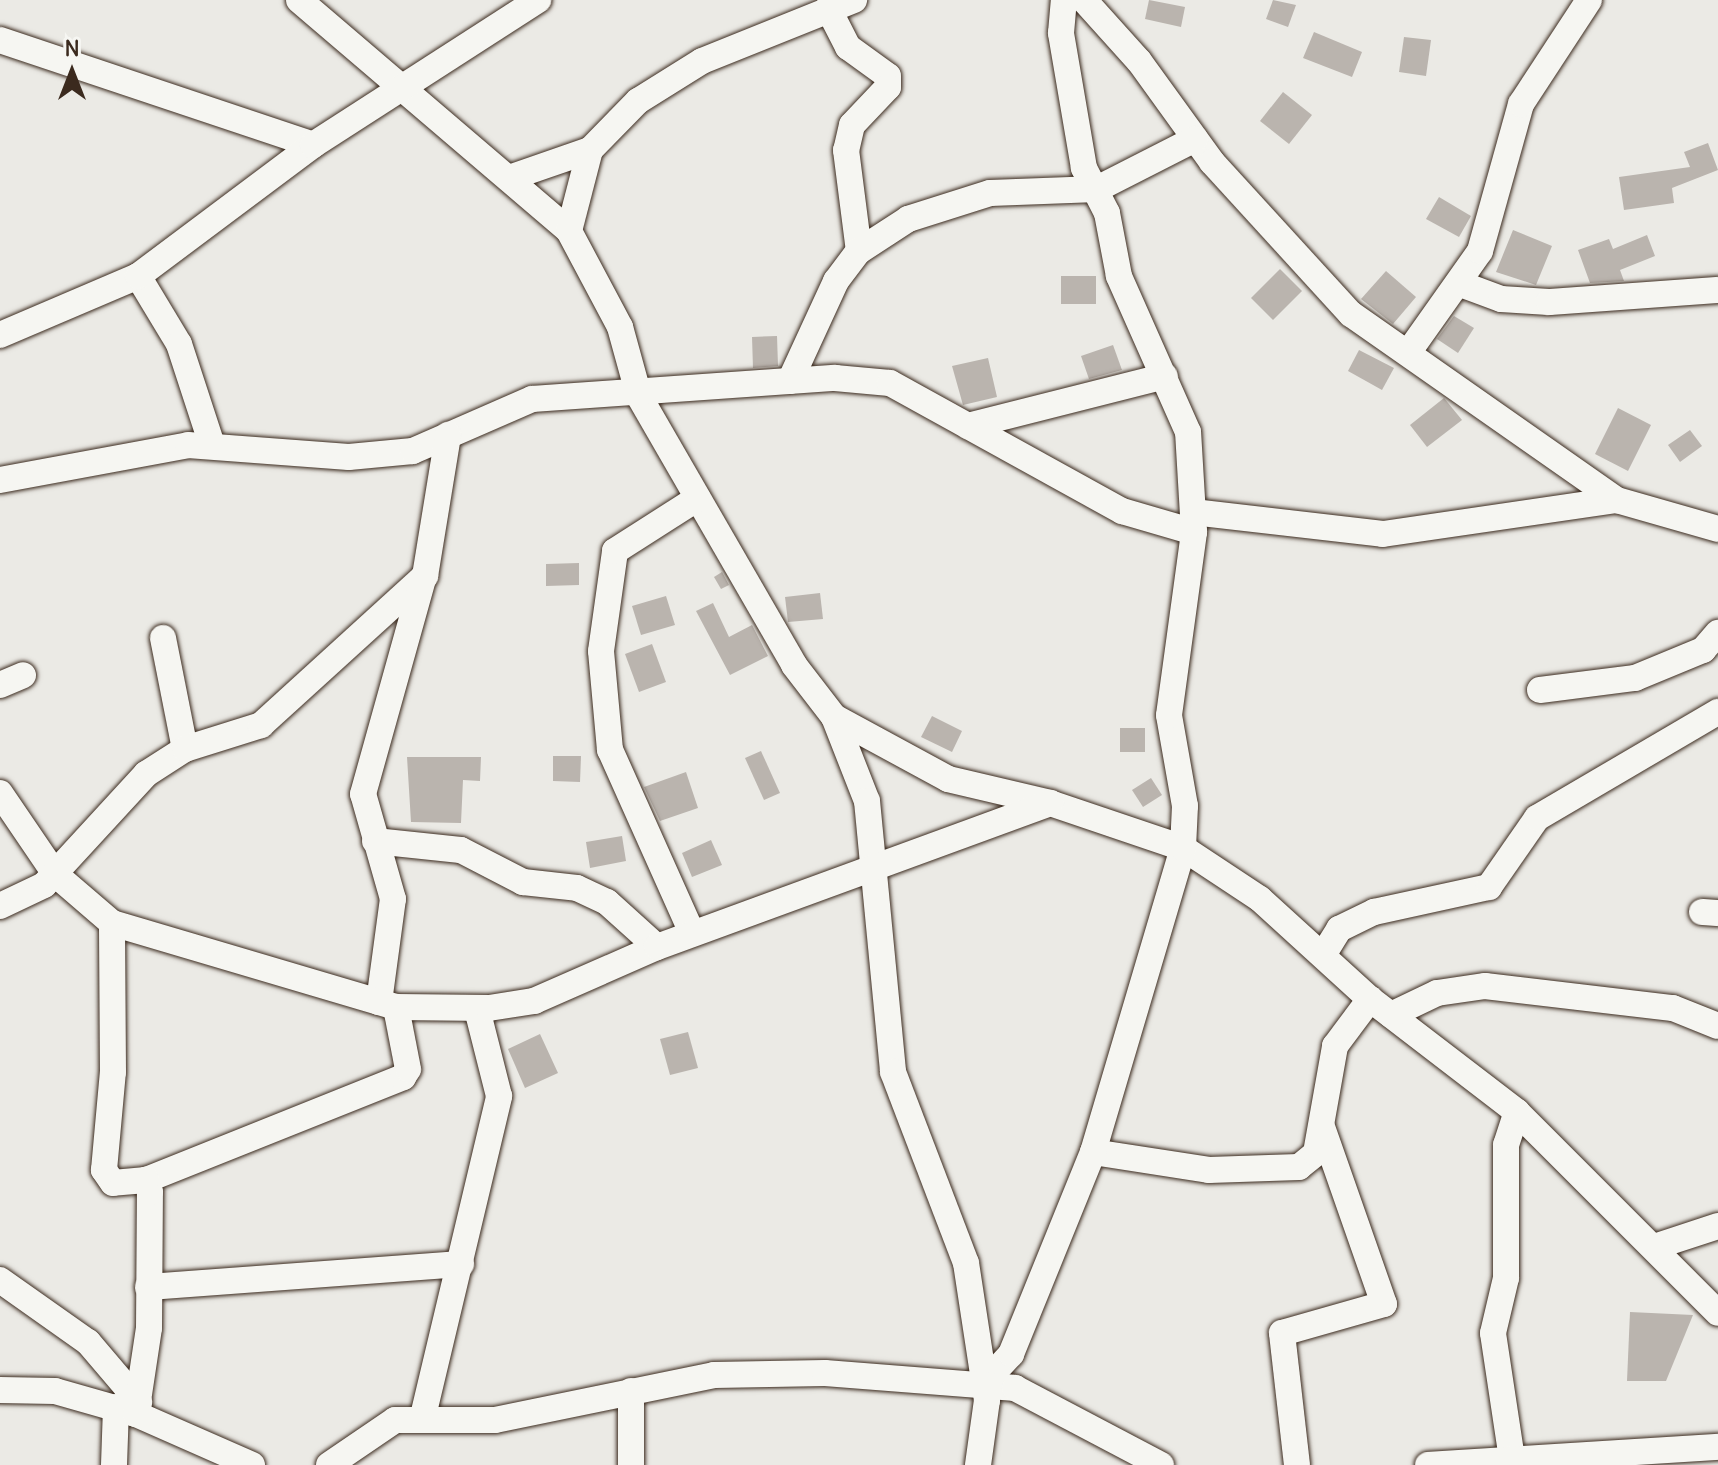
<!DOCTYPE html>
<style>
body{margin:0}
#map{position:relative;width:1718px;height:1465px;overflow:hidden;background:#ebeae5;font-family:Delius,sans-serif}
div>[style]{position:absolute}
.building>*{inset:0;background:#bab4ae}
.roads{filter:drop-shadow(0 0 2px #3b2a1e) drop-shadow(0 0 2px #3b2a1e)}
.minor>*{height:26px;margin:-13px;padding:0 13px;transform-origin:13px;border-radius:13px;background:#f6f6f2}
span{translate:-50% -50%;white-space:nowrap;text-align:center;line-height:1.15;-webkit-text-stroke:7px #f6f6f2;paint-order:stroke}
.north{position:absolute;left:32px;top:32px;width:80px;height:80px;-webkit-text-stroke:6px #f6f6f2;paint-order:stroke;rotate:0deg;font-size:22px;font-weight:700;line-height:32px;text-align:center;color:#3b2a1e}
.north::after{content:'';display:block;margin:auto;width:28px;height:36px;background:#3b2a1e;clip-path:polygon(50% 0,100% 100%,50% 72%,0 100%)}
</style>
<div id="map">
<div class="building">
<i style="clip-path:polygon(1149px 0,1185px 7px,1181px 27px,1145px 19px)"></i>
<i style="clip-path:polygon(1273px 0,1296px 5px,1288px 27px,1266px 19px)"></i>
<i style="clip-path:polygon(1314px 32px,1362px 52px,1352px 77px,1303px 58px)"></i>
<i style="clip-path:polygon(1404px 37px,1431px 40px,1426px 76px,1399px 72px)"></i>
<i style="clip-path:polygon(1283px 92px,1312px 115px,1289px 144px,1260px 121px)"></i>
<i style="clip-path:polygon(1708px 143px,1718px 170px,1672px 188px,1674px 203px,1624px 210px,1619px 177px,1690px 167px,1684px 152px)"></i>
<i style="clip-path:polygon(1439px 197px,1471px 216px,1459px 237px,1426px 219px)"></i>
<i style="clip-path:polygon(1513px 230px,1552px 246px,1536px 285px,1496px 272px)"></i>
<i style="clip-path:polygon(1647px 235px,1655px 256px,1620px 270px,1624px 281px,1590px 283px,1578px 250px,1609px 239px,1613px 249px)"></i>
<i style="clip-path:polygon(1280px 269px,1302px 291px,1273px 320px,1251px 298px)"></i>
<i style="clip-path:polygon(1386px 271px,1416px 297px,1393px 324px,1361px 299px)"></i>
<i style="clip-path:polygon(1061px 276px,1096px 276px,1096px 304px,1061px 304px)"></i>
<i style="clip-path:polygon(1454px 316px,1474px 328px,1458px 353px,1437px 339px)"></i>
<i style="clip-path:polygon(777px 336px,778px 366px,753px 368px,752px 337px)"></i>
<i style="clip-path:polygon(1113px 345px,1122px 370px,1089px 379px,1081px 356px)"></i>
<i style="clip-path:polygon(1359px 350px,1394px 368px,1382px 390px,1348px 371px)"></i>
<i style="clip-path:polygon(988px 358px,997px 397px,963px 405px,952px 366px)"></i>
<i style="clip-path:polygon(1444px 398px,1462px 420px,1427px 447px,1410px 425px)"></i>
<i style="clip-path:polygon(1618px 408px,1651px 425px,1628px 471px,1595px 454px)"></i>
<i style="clip-path:polygon(1690px 430px,1702px 446px,1680px 462px,1668px 445px)"></i>
<i style="clip-path:polygon(579px 563px,579px 585px,546px 586px,546px 564px)"></i>
<i style="clip-path:polygon(722px 572px,729px 585px,721px 589px,714px 577px)"></i>
<i style="clip-path:polygon(820px 593px,823px 619px,788px 622px,785px 597px)"></i>
<i style="clip-path:polygon(666px 596px,675px 625px,641px 635px,632px 606px)"></i>
<i style="clip-path:polygon(713px 603px,729px 637px,752px 625px,768px 656px,730px 675px,696px 611px)"></i>
<i style="clip-path:polygon(652px 644px,666px 682px,639px 692px,625px 654px)"></i>
<i style="clip-path:polygon(932px 716px,962px 731px,952px 752px,921px 737px)"></i>
<i style="clip-path:polygon(1120px 728px,1145px 728px,1145px 752px,1120px 752px)"></i>
<i style="clip-path:polygon(761px 751px,780px 793px,764px 800px,745px 758px)"></i>
<i style="clip-path:polygon(553px 756px,581px 756px,580px 782px,553px 781px)"></i>
<i style="clip-path:polygon(407px 757px,481px 757px,480px 781px,463px 780px,461px 823px,411px 822px)"></i>
<i style="clip-path:polygon(686px 772px,698px 808px,660px 821px,644px 787px)"></i>
<i style="clip-path:polygon(1151px 778px,1162px 795px,1143px 807px,1132px 790px)"></i>
<i style="clip-path:polygon(622px 836px,626px 861px,590px 868px,586px 842px)"></i>
<i style="clip-path:polygon(711px 840px,722px 865px,692px 877px,682px 853px)"></i>
<i style="clip-path:polygon(688px 1032px,698px 1068px,670px 1075px,660px 1039px)"></i>
<i style="clip-path:polygon(540px 1034px,558px 1073px,525px 1088px,508px 1049px)"></i>
<i style="clip-path:polygon(1630px 1312px,1693px 1315px,1666px 1381px,1627px 1381px)"></i>
</div>
<div class="roads">
<div class="minor">
<i style="left:299px;top:0;width:355px;rotate:40.5deg"></i>
<i style="left:569px;top:231px;width:109px;rotate:62deg"></i>
<i style="left:620px;top:327px;width:72px;rotate:74.6deg"></i>
<i style="left:639px;top:396px;width:310px;rotate:60deg"></i>
<i style="left:794px;top:665px;width:66px;rotate:52.4deg"></i>
<i style="left:834px;top:717px;width:90px;rotate:68.6deg"></i>
<i style="left:867px;top:801px;width:272px;rotate:84.5deg"></i>
<i style="left:893px;top:1072px;width:204px;rotate:69.1deg"></i>
<i style="left:966px;top:1263px;width:139px;rotate:81.3deg"></i>
<i style="left:987px;top:1400px;width:66px;rotate:97.9deg"></i>
<i style="left:1084px;top:0;width:82px;rotate:48deg"></i>
<i style="left:1139px;top:61px;width:125px;rotate:54.1deg"></i>
<i style="left:1212px;top:162px;width:206px;rotate:47.6deg"></i>
<i style="left:1351px;top:314px;width:325px;rotate:35deg"></i>
<i style="left:1617px;top:500px;width:105px;rotate:16deg"></i>
<i style="left:828px;top:8px;width:44px;rotate:62.9deg"></i>
<i style="left:848px;top:47px;width:49px;rotate:35.9deg"></i>
<i style="left:888px;top:76px;width:11px;rotate:90deg"></i>
<i style="left:888px;top:87px;width:52px;rotate:133.5deg"></i>
<i style="left:852px;top:125px;width:26px;rotate:103deg"></i>
<i style="left:846px;top:150px;width:102px;rotate:82.7deg"></i>
<i style="left:0;top:40px;width:330px;rotate:18.5deg"></i>
<i style="left:509px;top:178px;width:86px;rotate:-19.1deg"></i>
<i style="left:590px;top:150px;width:69px;rotate:-45.6deg"></i>
<i style="left:638px;top:101px;width:75px;rotate:-32deg"></i>
<i style="left:702px;top:61px;width:164px;rotate:-21.9deg"></i>
<i style="left:569px;top:231px;width:84px;rotate:-75.5deg"></i>
<i style="left:138px;top:276px;width:79px;rotate:58.9deg"></i>
<i style="left:179px;top:344px;width:106px;rotate:71.9deg"></i>
<i style="left:1458px;top:283px;width:46px;rotate:20.4deg"></i>
<i style="left:1501px;top:299px;width:48px;rotate:3.6deg"></i>
<i style="left:1549px;top:302px;width:169px;rotate:-4.1deg"></i>
<i style="left:0;top:335px;width:150px;rotate:-23.1deg"></i>
<i style="left:138px;top:276px;width:219px;rotate:-36.8deg"></i>
<i style="left:313px;top:145px;width:268px;rotate:-32.8deg"></i>
<i style="left:1410px;top:350px;width:121px;rotate:-54.7deg"></i>
<i style="left:1480px;top:251px;width:153px;rotate:-74.4deg"></i>
<i style="left:1521px;top:104px;width:124px;rotate:-56.8deg"></i>
<i style="left:790px;top:381px;width:110px;rotate:-65.3deg"></i>
<i style="left:836px;top:281px;width:38px;rotate:-53deg"></i>
<i style="left:859px;top:251px;width:59px;rotate:-33.1deg"></i>
<i style="left:908px;top:219px;width:86px;rotate:-17.6deg"></i>
<i style="left:990px;top:193px;width:107px;rotate:-2.1deg"></i>
<i style="left:1097px;top:189px;width:110px;rotate:-27deg"></i>
<i style="left:968px;top:426px;width:203px;rotate:-14.2deg"></i>
<i style="left:0;top:480px;width:191px;rotate:-10.5deg"></i>
<i style="left:188px;top:445px;width:161px;rotate:4.3deg"></i>
<i style="left:349px;top:457px;width:64px;rotate:-5.4deg"></i>
<i style="left:413px;top:451px;width:130px;rotate:-23.6deg"></i>
<i style="left:532px;top:399px;width:304px;rotate:-4deg"></i>
<i style="left:835px;top:378px;width:55px;rotate:5.2deg"></i>
<i style="left:890px;top:383px;width:265px;rotate:28.9deg"></i>
<i style="left:1122px;top:511px;width:75px;rotate:16.3deg"></i>
<i style="left:1193px;top:512px;width:191px;rotate:6.6deg"></i>
<i style="left:1383px;top:534px;width:236px;rotate:-8.3deg"></i>
<i style="left:163px;top:638px;width:113px;rotate:78.8deg"></i>
<i style="left:0;top:685px;width:25px;rotate:-23deg"></i>
<i style="left:1540px;top:690px;width:96px;rotate:-7.2deg"></i>
<i style="left:1635px;top:678px;width:74px;rotate:-22.4deg"></i>
<i style="left:1703px;top:650px;width:23px;rotate:-49deg"></i>
<i style="left:834px;top:717px;width:130px;rotate:28.5deg"></i>
<i style="left:948px;top:779px;width:105px;rotate:13.2deg"></i>
<i style="left:1050px;top:803px;width:140px;rotate:18.7deg"></i>
<i style="left:1183px;top:848px;width:92px;rotate:33.5deg"></i>
<i style="left:1260px;top:899px;width:149px;rotate:42.3deg"></i>
<i style="left:1370px;top:999px;width:185px;rotate:37.5deg"></i>
<i style="left:1517px;top:1112px;width:284px;rotate:45deg"></i>
<i style="left:0;top:793px;width:98px;rotate:55.8deg"></i>
<i style="left:55px;top:874px;width:75px;rotate:40.7deg"></i>
<i style="left:375px;top:841px;width:86px;rotate:6deg"></i>
<i style="left:461px;top:850px;width:70px;rotate:27.3deg"></i>
<i style="left:523px;top:882px;width:54px;rotate:6.3deg"></i>
<i style="left:577px;top:888px;width:33px;rotate:25deg"></i>
<i style="left:607px;top:902px;width:67px;rotate:42deg"></i>
<i style="left:0;top:906px;width:49px;rotate:-25.5deg"></i>
<i style="left:44px;top:885px;width:151px;rotate:-47.4deg"></i>
<i style="left:146px;top:774px;width:46px;rotate:-32.7deg"></i>
<i style="left:185px;top:749px;width:80px;rotate:-17.5deg"></i>
<i style="left:261px;top:725px;width:222px;rotate:-42.3deg"></i>
<i style="left:425px;top:576px;width:143px;rotate:-80.7deg"></i>
<i style="left:1702px;top:912px;width:16px;rotate:4deg"></i>
<i style="left:692px;top:933px;width:201px;rotate:-114.1deg"></i>
<i style="left:610px;top:750px;width:99px;rotate:-95.2deg"></i>
<i style="left:601px;top:651px;width:101px;rotate:-82deg"></i>
<i style="left:615px;top:551px;width:98px;rotate:-32.6deg"></i>
<i style="left:1323px;top:955px;width:31px;rotate:-58deg"></i>
<i style="left:1339px;top:929px;width:39px;rotate:-26deg"></i>
<i style="left:1374px;top:912px;width:118px;rotate:-12.3deg"></i>
<i style="left:1489px;top:887px;width:84px;rotate:-55.2deg"></i>
<i style="left:1537px;top:818px;width:210px;rotate:-30.4deg"></i>
<i style="left:379px;top:1002px;width:104px;rotate:-82.3deg"></i>
<i style="left:393px;top:899px;width:109px;rotate:-105.9deg"></i>
<i style="left:363px;top:794px;width:226px;rotate:-74.4deg"></i>
<i style="left:1391px;top:1015px;width:51px;rotate:-25.6deg"></i>
<i style="left:1437px;top:993px;width:49px;rotate:-8.3deg"></i>
<i style="left:1485px;top:986px;width:189px;rotate:6.7deg"></i>
<i style="left:1673px;top:1008px;width:48px;rotate:21.8deg"></i>
<i style="left:1093px;top:1152px;width:117px;rotate:8.8deg"></i>
<i style="left:1209px;top:1170px;width:90px;rotate:-1.9deg"></i>
<i style="left:1299px;top:1167px;width:22px;rotate:-39deg"></i>
<i style="left:1316px;top:1153px;width:109px;rotate:-79.9deg"></i>
<i style="left:1335px;top:1046px;width:59px;rotate:-53.3deg"></i>
<i style="left:146px;top:1180px;width:277px;rotate:-21.8deg"></i>
<i style="left:403px;top:1077px;width:9px;rotate:-58deg"></i>
<i style="left:408px;top:1069px;width:63px;rotate:-101deg"></i>
<i style="left:1654px;top:1247px;width:67px;rotate:-18.2deg"></i>
<i style="left:0;top:1280px;width:108px;rotate:35.2deg"></i>
<i style="left:88px;top:1342px;width:79px;rotate:49.6deg"></i>
<i style="left:148px;top:1287px;width:314px;rotate:-4.2deg"></i>
<i style="left:986px;top:1381px;width:37px;rotate:-47deg"></i>
<i style="left:1011px;top:1354px;width:218px;rotate:-67.9deg"></i>
<i style="left:1093px;top:1152px;width:317px;rotate:-73.5deg"></i>
<i style="left:1183px;top:848px;width:42px;rotate:-87.3deg"></i>
<i style="left:1185px;top:806px;width:92px;rotate:-100deg"></i>
<i style="left:1169px;top:715px;width:185px;rotate:-82.2deg"></i>
<i style="left:1194px;top:532px;width:100px;rotate:-93.4deg"></i>
<i style="left:1188px;top:432px;width:171px;rotate:-113.9deg"></i>
<i style="left:1119px;top:276px;width:64px;rotate:-100.8deg"></i>
<i style="left:1107px;top:213px;width:51px;rotate:-117.1deg"></i>
<i style="left:1084px;top:168px;width:137px;rotate:-99.7deg"></i>
<i style="left:1061px;top:33px;width:33px;rotate:-85deg"></i>
<i style="left:0;top:1390px;width:55px;rotate:1deg"></i>
<i style="left:55px;top:1391px;width:84px;rotate:15.9deg"></i>
<i style="left:423px;top:1416px;width:329px;rotate:-76.6deg"></i>
<i style="left:499px;top:1096px;width:90px;rotate:-104.2deg"></i>
<i style="left:1512px;top:1459px;width:127px;rotate:-98.6deg"></i>
<i style="left:1493px;top:1333px;width:57px;rotate:-76.7deg"></i>
<i style="left:1506px;top:1278px;width:133px;rotate:-90deg"></i>
<i style="left:1506px;top:1145px;width:35px;rotate:-72deg"></i>
<i style="left:114px;top:1465px;width:58px;rotate:-88deg"></i>
<i style="left:252px;top:1465px;width:127px;rotate:-156.3deg"></i>
<i style="left:136px;top:1414px;width:87px;rotate:-81.4deg"></i>
<i style="left:149px;top:1328px;width:136px;rotate:-89.6deg"></i>
<i style="left:150px;top:1192px;width:13px;rotate:-108deg"></i>
<i style="left:146px;top:1180px;width:33px;rotate:175deg"></i>
<i style="left:113px;top:1183px;width:16px;rotate:-125deg"></i>
<i style="left:104px;top:1170px;width:98px;rotate:-84.8deg"></i>
<i style="left:113px;top:1072px;width:149px;rotate:-90.4deg"></i>
<i style="left:112px;top:923px;width:296px;rotate:16.5deg"></i>
<i style="left:396px;top:1007px;width:93px;rotate:0.6deg"></i>
<i style="left:489px;top:1008px;width:46px;rotate:-8.8deg"></i>
<i style="left:534px;top:1001px;width:134px;rotate:-23.7deg"></i>
<i style="left:657px;top:947px;width:419px;rotate:-20.1deg"></i>
<i style="left:329px;top:1465px;width:80px;rotate:-34.3deg"></i>
<i style="left:395px;top:1420px;width:100px"></i>
<i style="left:495px;top:1420px;width:224px;rotate:-11.6deg"></i>
<i style="left:714px;top:1375px;width:111px;rotate:-1deg"></i>
<i style="left:825px;top:1373px;width:191px;rotate:4.5deg"></i>
<i style="left:1015px;top:1388px;width:165px;rotate:27.8deg"></i>
<i style="left:631px;top:1465px;width:74px;rotate:-90deg"></i>
<i style="left:1297px;top:1465px;width:133px;rotate:-96.5deg"></i>
<i style="left:1282px;top:1333px;width:106px;rotate:-15.9deg"></i>
<i style="left:1384px;top:1304px;width:188px;rotate:-109.3deg"></i>
<i style="left:1428px;top:1465px;width:291px;rotate:-3.6deg"></i>
</div>
</div>
<div class="north">N</div>
</div>
